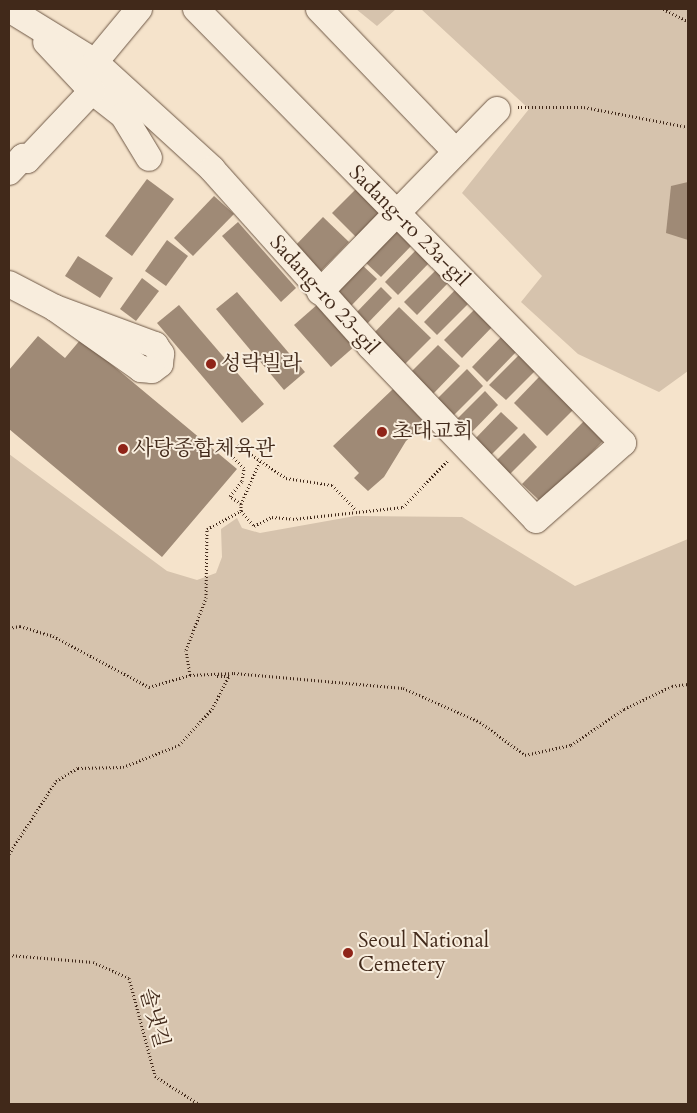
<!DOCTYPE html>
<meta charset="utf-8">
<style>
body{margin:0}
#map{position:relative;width:697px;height:1113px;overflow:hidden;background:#f5e3cb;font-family:Cardo,"Noto Serif KR",serif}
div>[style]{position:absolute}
.green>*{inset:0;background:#d6c3ad}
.building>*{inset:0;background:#9f8a76}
.path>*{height:3px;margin-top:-1.5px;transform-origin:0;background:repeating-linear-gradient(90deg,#41291a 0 1px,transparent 0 3.5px)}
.roads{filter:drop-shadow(0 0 1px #6e5846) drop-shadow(0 0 1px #6e5846)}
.minor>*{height:26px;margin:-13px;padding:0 13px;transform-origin:13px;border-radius:13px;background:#f8eddd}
.dots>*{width:14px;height:14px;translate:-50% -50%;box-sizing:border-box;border:2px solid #f8eddd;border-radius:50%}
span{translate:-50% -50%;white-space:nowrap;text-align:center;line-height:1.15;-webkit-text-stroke:4px #f8eddd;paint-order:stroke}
.street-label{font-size:21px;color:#41291a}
.poi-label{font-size:21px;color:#41291a}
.left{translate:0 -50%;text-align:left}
.frame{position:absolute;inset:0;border:10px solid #41291a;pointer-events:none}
</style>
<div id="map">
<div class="green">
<i style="clip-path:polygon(356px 9px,396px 9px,377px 26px)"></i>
<i style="clip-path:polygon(421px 9px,688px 9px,688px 371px,659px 392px,578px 354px,521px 302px,542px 276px,462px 193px,529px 109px)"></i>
<i style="clip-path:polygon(9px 454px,167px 571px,197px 580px,216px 573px,222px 557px,221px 529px,237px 518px,242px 528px,260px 533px,355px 516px,462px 517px,575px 586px,688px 539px,688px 1104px,9px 1104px)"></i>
</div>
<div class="building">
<i style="clip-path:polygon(147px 179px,174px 199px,132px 256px,105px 236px)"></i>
<i style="clip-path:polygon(688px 182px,688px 240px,666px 233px,671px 186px)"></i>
<i style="clip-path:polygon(358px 187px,385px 213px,358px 239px,332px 213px)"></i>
<i style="clip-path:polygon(214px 196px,234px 214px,193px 256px,174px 238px)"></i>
<i style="clip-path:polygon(323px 217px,349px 242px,317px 275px,291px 250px)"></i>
<i style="clip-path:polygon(238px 222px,296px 288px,281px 302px,222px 236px)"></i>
<i style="clip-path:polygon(398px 228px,414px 243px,381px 277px,365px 262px)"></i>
<i style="clip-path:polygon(167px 240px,188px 256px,166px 286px,145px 271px)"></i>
<i style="clip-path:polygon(417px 249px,430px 262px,398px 295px,385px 282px)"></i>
<i style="clip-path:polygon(78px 256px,113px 278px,100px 298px,65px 276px)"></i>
<i style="clip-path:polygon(360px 263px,377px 279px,349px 308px,332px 292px)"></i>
<i style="clip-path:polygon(436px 270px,449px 282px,417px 315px,404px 302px)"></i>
<i style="clip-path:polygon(142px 278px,159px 291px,136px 321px,120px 309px)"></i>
<i style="clip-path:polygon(381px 287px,392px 298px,364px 327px,353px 316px)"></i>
<i style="clip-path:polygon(456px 289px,470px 302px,437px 335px,424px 322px)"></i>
<i style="clip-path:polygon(237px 292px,305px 372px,284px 390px,216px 309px)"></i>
<i style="clip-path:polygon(318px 304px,355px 346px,331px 367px,294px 325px)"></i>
<i style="clip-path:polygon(179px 305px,264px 404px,242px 423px,157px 323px)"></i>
<i style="clip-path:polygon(478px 306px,495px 324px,462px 358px,444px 340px)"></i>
<i style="clip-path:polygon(399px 307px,431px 338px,402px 367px,370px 337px)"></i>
<i style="clip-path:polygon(503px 335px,518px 350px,487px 382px,472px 367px)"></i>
<i style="clip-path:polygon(38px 336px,65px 358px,81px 339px,237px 469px,162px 557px,9px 429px,9px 370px)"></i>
<i style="clip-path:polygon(438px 345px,460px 366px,432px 395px,410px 373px)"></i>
<i style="clip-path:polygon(522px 352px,538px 368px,506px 400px,489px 385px)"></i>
<i style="clip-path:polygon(467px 369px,483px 386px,452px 417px,435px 401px)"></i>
<i style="clip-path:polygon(539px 377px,573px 410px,547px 436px,514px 403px)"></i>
<i style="clip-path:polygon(393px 389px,426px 424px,406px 441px,384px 477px,368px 491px,354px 478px,359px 473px,333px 446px)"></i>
<i style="clip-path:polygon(485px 391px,498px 405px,468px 436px,454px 422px)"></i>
<i style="clip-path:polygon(501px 412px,518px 428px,488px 458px,472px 442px)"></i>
<i style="clip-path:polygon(586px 419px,606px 438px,542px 503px,522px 484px)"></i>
<i style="clip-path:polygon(524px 433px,537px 447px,506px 478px,492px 465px)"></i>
</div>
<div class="path">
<i style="left:663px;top:9px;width:28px;rotate:26deg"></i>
<i style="left:518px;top:107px;width:66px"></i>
<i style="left:584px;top:107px;width:106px;rotate:10.9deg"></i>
<i style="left:237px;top:445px;width:59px;rotate:34deg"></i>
<i style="left:286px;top:478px;width:47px;rotate:8.7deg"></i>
<i style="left:332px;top:485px;width:33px;rotate:46deg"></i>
<i style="left:241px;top:504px;width:47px;rotate:-66.2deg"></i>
<i style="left:241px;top:511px;width:20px;rotate:49deg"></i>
<i style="left:254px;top:526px;width:20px;rotate:-27deg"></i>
<i style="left:272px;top:517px;width:21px;rotate:5deg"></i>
<i style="left:293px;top:519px;width:111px;rotate:-6.2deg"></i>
<i style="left:403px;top:507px;width:66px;rotate:-46.2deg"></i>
<i style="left:9px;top:628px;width:11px;rotate:-10deg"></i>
<i style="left:20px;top:626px;width:34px;rotate:17deg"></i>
<i style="left:53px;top:636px;width:109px;rotate:28deg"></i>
<i style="left:149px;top:687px;width:43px;rotate:-16.3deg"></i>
<i style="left:190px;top:675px;width:44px;rotate:-2.6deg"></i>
<i style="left:234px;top:673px;width:170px;rotate:5.1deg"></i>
<i style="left:403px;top:688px;width:84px;rotate:23.8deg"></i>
<i style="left:480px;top:722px;width:56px;rotate:36.3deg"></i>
<i style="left:525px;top:755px;width:47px;rotate:-12.3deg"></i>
<i style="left:571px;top:745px;width:64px;rotate:-34.2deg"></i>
<i style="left:624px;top:709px;width:53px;rotate:-25.6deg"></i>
<i style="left:672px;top:686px;width:16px;rotate:-7deg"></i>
<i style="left:190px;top:675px;width:25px;rotate:-99deg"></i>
<i style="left:186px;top:650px;width:56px;rotate:-69deg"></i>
<i style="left:206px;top:598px;width:69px;rotate:-89.2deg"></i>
<i style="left:207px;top:529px;width:38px;rotate:-28deg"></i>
<i style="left:241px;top:511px;width:7px;rotate:-90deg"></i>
<i style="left:241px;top:504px;width:14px;rotate:-144deg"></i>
<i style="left:230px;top:496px;width:19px;rotate:-51deg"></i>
<i style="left:242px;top:481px;width:13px;rotate:-81deg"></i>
<i style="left:244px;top:468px;width:37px;rotate:-135deg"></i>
<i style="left:9px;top:854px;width:87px;rotate:-57.2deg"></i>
<i style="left:56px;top:781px;width:26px;rotate:-31deg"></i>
<i style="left:78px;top:768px;width:45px;rotate:-1.3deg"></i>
<i style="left:123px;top:767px;width:60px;rotate:-21.4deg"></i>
<i style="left:179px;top:745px;width:49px;rotate:-47.5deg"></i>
<i style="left:212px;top:709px;width:37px;rotate:-63deg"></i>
<i style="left:229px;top:676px;width:13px;rotate:180deg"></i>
<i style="left:9px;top:955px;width:84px;rotate:4.8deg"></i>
<i style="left:93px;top:962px;width:39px;rotate:24deg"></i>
<i style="left:129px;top:978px;width:101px;rotate:75.1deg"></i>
<i style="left:155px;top:1076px;width:52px;rotate:32.5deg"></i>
</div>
<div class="roads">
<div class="minor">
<i style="left:9px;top:9px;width:101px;rotate:31.6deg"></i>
<i style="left:95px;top:62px;width:159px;rotate:42.4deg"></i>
<i style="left:212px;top:169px;width:237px;rotate:48.2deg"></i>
<i style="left:370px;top:346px;width:240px;rotate:46.3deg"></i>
<i style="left:536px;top:520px;width:116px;rotate:-41.5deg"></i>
<i style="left:623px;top:443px;width:609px;rotate:-134.53deg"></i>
<i style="left:319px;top:9px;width:198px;rotate:46.2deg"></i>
<i style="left:95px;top:62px;width:69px;rotate:-50.3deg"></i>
<i style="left:92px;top:91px;width:39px;rotate:38deg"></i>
<i style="left:123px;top:115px;width:50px;rotate:58.8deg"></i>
<i style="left:9px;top:172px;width:21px;rotate:-47deg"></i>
<i style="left:23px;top:157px;width:5px;rotate:37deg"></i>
<i style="left:27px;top:160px;width:95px;rotate:-46.7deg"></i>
<i style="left:92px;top:91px;width:67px;rotate:-133.2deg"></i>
<i style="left:9px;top:284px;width:52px;rotate:27.6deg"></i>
<i style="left:55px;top:308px;width:107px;rotate:20.3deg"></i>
<i style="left:155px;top:345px;width:11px;rotate:56deg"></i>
<i style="left:161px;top:354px;width:10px;rotate:96deg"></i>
<i style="left:160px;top:364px;width:10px;rotate:143deg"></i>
<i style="left:152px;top:370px;width:11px;rotate:-175deg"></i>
<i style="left:141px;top:369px;width:105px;rotate:-144.7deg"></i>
<i style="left:320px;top:292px;width:254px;rotate:-45.8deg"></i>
</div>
</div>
<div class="dots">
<i style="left:211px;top:364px;background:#8f2418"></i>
<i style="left:382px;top:432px;background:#8f2418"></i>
<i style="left:123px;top:449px;background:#8f2418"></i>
<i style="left:348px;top:953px;background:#8f2418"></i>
</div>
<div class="street-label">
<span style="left:409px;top:226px;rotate:45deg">Sadang-ro 23a-gil</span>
<span style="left:324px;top:295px;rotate:48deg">Sadang-ro 23-gil</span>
<span style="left:154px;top:1018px;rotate:75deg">솔냇길</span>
</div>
<div class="poi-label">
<span class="left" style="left:221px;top:364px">성락빌라</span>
<span class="left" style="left:392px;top:432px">초대교회</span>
<span class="left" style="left:133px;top:449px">사당종합체육관</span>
<span class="left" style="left:358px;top:953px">Seoul National<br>Cemetery</span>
</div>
<div class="frame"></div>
</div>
